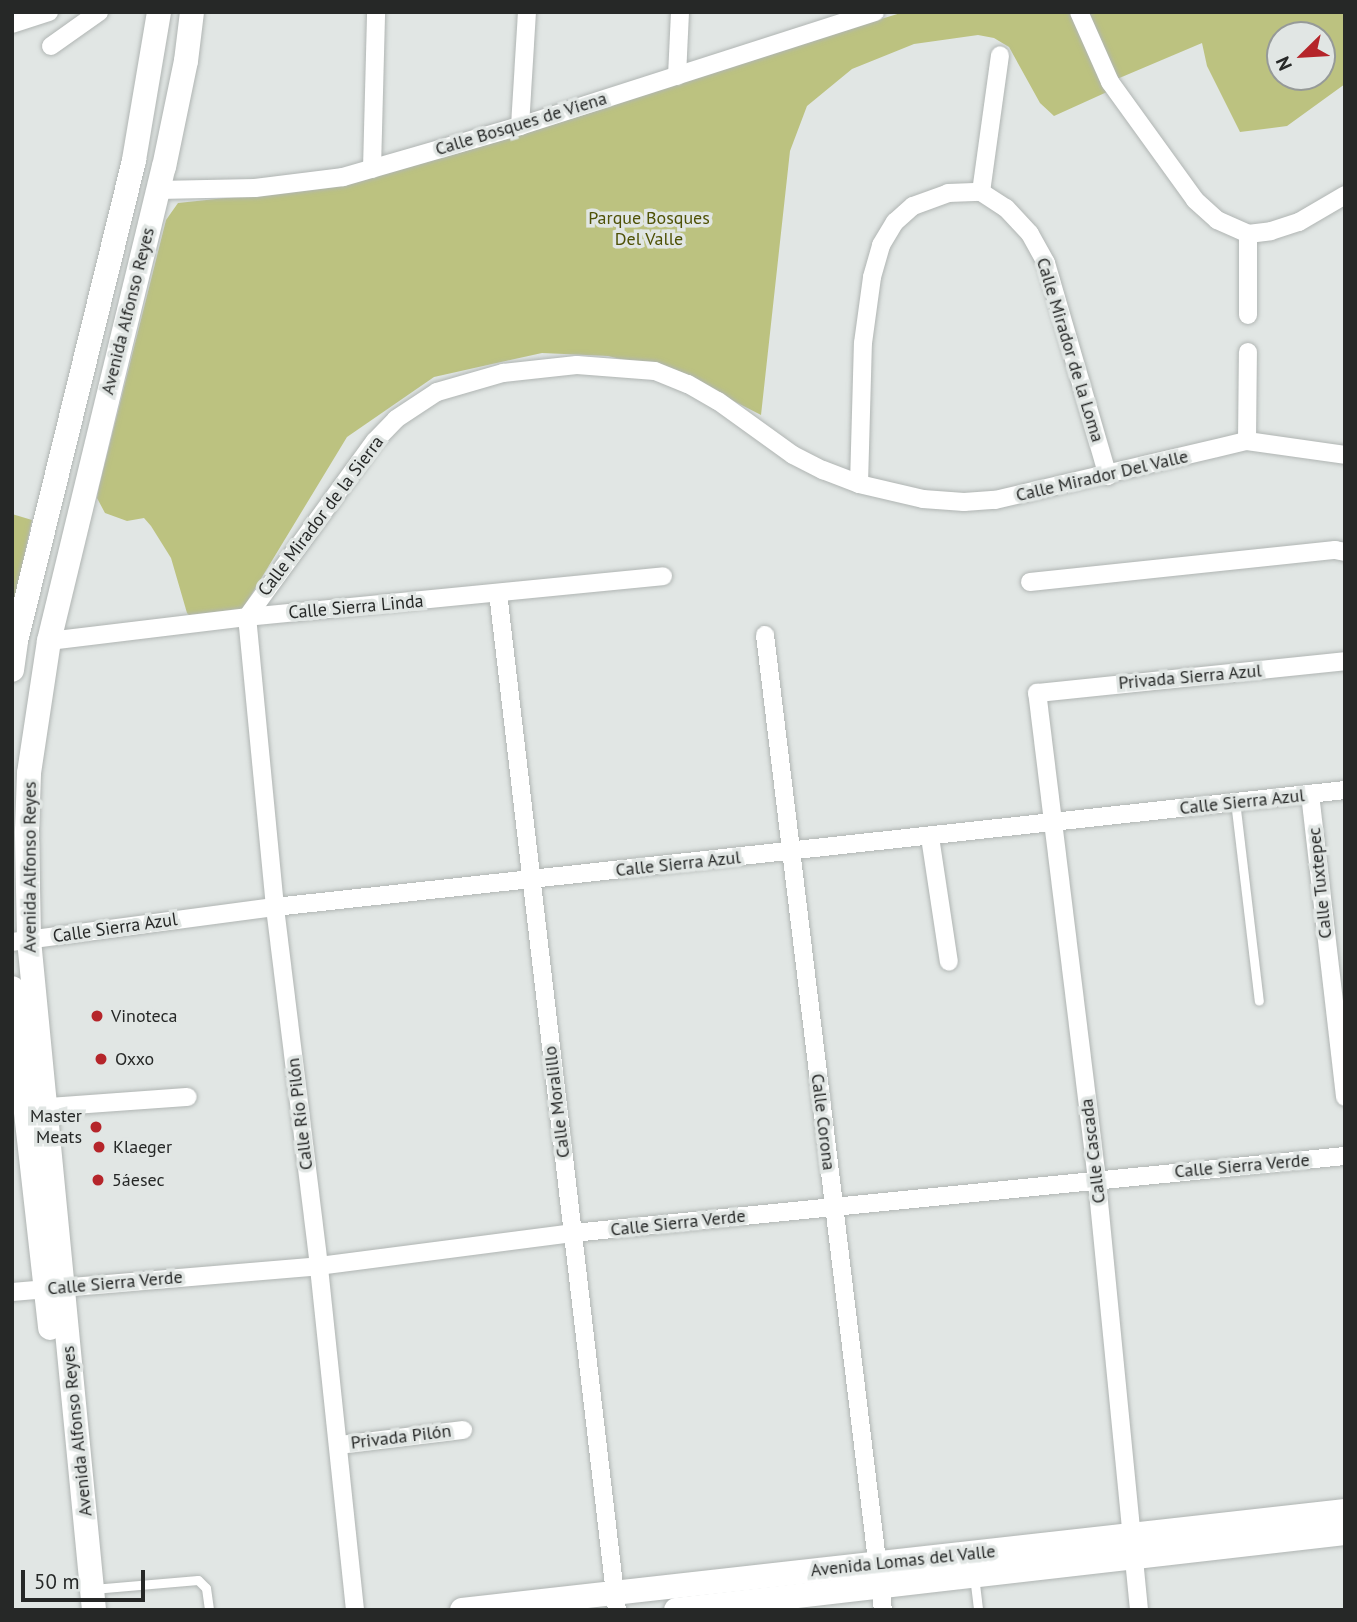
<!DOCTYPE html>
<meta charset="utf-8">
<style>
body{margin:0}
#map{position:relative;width:1357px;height:1622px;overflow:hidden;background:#e1e6e4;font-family:"PT Sans",sans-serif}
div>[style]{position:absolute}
.green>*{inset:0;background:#bcc280}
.roads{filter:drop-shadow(0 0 2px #b0b5b3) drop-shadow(0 0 2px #b0b5b3)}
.lane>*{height:9px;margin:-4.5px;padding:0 4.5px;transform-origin:4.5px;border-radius:4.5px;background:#fff}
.street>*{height:18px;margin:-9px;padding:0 9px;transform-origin:9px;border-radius:9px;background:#fff}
.secondary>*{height:24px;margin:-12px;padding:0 12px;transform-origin:12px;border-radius:12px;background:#fff}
.dots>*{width:19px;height:19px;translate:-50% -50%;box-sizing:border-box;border:4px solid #e1e6e4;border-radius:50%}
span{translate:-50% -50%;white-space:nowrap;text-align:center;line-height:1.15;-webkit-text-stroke:7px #e1e6e4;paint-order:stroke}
.street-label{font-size:18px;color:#262827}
.park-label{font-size:18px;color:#4e5106}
.poi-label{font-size:18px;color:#262827}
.left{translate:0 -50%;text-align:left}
.right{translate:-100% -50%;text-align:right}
.frame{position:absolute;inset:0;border:14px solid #262827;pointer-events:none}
.north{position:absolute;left:1266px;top:21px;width:70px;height:70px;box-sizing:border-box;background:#e1e6e4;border:2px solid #969a98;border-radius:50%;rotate:246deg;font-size:19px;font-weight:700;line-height:28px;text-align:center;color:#262827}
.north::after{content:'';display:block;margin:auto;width:24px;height:32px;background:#b5252a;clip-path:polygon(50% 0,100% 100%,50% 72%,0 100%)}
.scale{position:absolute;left:21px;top:1570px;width:124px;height:32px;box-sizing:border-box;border:4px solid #262827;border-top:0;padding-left:9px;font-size:21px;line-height:24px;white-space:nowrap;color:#262827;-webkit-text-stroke:5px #e1e6e4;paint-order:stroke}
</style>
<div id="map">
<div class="green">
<i style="clip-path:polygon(904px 12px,1074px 12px,1107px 92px,1054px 116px,1040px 103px,1009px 47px,994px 38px,978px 35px,914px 44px,852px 69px,807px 106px,790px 151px,761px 415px,679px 373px,608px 356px,542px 353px,434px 377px,347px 437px,239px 615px,198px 625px,187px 613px,171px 558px,151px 526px,144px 518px,127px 521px,105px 513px,97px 498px,99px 487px,166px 220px,178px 203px,329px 187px)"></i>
<i style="clip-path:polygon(evenodd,1079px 12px,1345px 12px,1345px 84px,1287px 126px,1240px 132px,1207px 66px,1202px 43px,1110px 82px,1079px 12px,1280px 35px,1322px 35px,1322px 77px,1280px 77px,1280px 35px)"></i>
<i style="clip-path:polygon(12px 514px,32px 520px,12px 611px)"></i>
</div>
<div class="roads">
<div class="lane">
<i style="left:1235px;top:801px;width:201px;rotate:83.2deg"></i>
<i style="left:974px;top:1576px;width:34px;rotate:83deg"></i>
<i style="left:93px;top:1589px;width:105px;rotate:-4.9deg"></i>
<i style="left:198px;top:1580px;width:11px;rotate:45deg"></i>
<i style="left:206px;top:1588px;width:22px;rotate:82deg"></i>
</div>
<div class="street">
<i style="left:1079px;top:12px;width:77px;rotate:66.1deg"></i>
<i style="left:1110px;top:82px;width:145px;rotate:54.2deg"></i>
<i style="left:1195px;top:200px;width:30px;rotate:42deg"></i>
<i style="left:1217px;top:220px;width:34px;rotate:24deg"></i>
<i style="left:1248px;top:234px;width:23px;rotate:-7deg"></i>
<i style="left:1271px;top:231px;width:29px;rotate:-18deg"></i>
<i style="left:1299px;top:222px;width:53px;rotate:-30.4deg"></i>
<i style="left:12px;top:24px;width:39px;rotate:-18deg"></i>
<i style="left:51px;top:46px;width:59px;rotate:-35.3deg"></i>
<i style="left:677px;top:76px;width:64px;rotate:-87.3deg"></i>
<i style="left:520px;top:126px;width:114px;rotate:-86.5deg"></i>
<i style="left:372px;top:169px;width:157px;rotate:-88.5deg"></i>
<i style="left:158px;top:190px;width:97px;rotate:-1.2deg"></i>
<i style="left:255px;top:188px;width:89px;rotate:-7.1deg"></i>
<i style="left:343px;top:177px;width:184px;rotate:-16.1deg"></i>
<i style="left:520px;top:126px;width:373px;rotate:-17.8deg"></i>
<i style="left:981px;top:192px;width:138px;rotate:-82.1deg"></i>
<i style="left:1248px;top:315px;width:81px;rotate:-90deg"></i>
<i style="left:1247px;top:441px;width:89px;rotate:-89.4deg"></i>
<i style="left:859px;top:484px;width:141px;rotate:-88.4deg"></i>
<i style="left:863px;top:343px;width:67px;rotate:-82.2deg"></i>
<i style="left:872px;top:277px;width:33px;rotate:-74deg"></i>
<i style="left:881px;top:245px;width:27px;rotate:-59deg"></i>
<i style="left:895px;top:222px;width:24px;rotate:-42deg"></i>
<i style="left:913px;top:206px;width:37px;rotate:-20deg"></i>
<i style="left:948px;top:193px;width:33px;rotate:-2deg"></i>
<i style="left:981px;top:192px;width:30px;rotate:33deg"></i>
<i style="left:1006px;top:208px;width:35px;rotate:47deg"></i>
<i style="left:1030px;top:234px;width:33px;rotate:61deg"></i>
<i style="left:1046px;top:263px;width:222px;rotate:73.8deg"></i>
<i style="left:1030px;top:582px;width:307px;rotate:-6deg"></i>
<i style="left:1335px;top:550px;width:10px;rotate:11deg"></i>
<i style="left:498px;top:593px;width:1024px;rotate:83.33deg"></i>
<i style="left:765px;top:635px;width:982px;rotate:83.1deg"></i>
<i style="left:49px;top:641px;width:199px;rotate:-6.9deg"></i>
<i style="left:247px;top:617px;width:418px;rotate:-5.6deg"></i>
<i style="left:1310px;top:794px;width:305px;rotate:83.4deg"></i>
<i style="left:930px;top:837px;width:126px;rotate:81.4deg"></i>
<i style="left:12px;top:942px;width:265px;rotate:-7.6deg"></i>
<i style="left:275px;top:907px;width:1076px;rotate:-6.24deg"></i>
<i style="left:34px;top:1108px;width:154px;rotate:-4.1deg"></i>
<i style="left:12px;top:1292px;width:308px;rotate:-4.8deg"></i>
<i style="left:319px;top:1266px;width:256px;rotate:-7.4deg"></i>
<i style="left:573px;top:1233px;width:776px;rotate:-5.7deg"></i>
<i style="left:339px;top:1445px;width:125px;rotate:-6.9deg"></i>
<i style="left:355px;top:1610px;width:346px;rotate:-96deg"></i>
<i style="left:319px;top:1266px;width:362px;rotate:-97deg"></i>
<i style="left:275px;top:907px;width:291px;rotate:-95.5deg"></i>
<i style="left:247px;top:617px;width:218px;rotate:-54deg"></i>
<i style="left:375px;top:441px;width:30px;rotate:-46deg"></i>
<i style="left:396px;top:419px;width:49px;rotate:-33.4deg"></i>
<i style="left:437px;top:392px;width:69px;rotate:-16.1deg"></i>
<i style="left:503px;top:373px;width:74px;rotate:-6.2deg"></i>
<i style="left:577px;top:365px;width:78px;rotate:4.4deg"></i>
<i style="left:655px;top:371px;width:35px;rotate:22deg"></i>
<i style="left:688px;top:384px;width:34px;rotate:30deg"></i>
<i style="left:718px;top:401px;width:92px;rotate:35.8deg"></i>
<i style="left:793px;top:455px;width:34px;rotate:27deg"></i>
<i style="left:823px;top:470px;width:39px;rotate:21deg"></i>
<i style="left:859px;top:484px;width:66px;rotate:13.2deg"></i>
<i style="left:923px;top:499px;width:41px;rotate:4.2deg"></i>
<i style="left:964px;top:502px;width:31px;rotate:-4deg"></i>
<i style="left:995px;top:500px;width:259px;rotate:-13.2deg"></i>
<i style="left:1247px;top:441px;width:99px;rotate:8.1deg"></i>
<i style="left:1139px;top:1610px;width:432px;rotate:-95.6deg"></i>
<i style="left:1097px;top:1180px;width:491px;rotate:-97deg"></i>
<i style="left:1037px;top:693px;width:310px;rotate:-5.9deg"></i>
</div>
<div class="secondary">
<i style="left:12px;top:670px;width:29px;rotate:-82deg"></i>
<i style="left:16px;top:641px;width:495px;rotate:-76.2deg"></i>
<i style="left:134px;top:160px;width:150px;rotate:-80.4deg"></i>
<i style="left:12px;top:988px;width:342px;rotate:83.6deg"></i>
<i style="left:94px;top:1610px;width:673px;rotate:-95.54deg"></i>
<i style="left:29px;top:940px;width:109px;rotate:-91.1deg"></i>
<i style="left:27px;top:831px;width:58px;rotate:-88deg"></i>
<i style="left:29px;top:773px;width:134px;rotate:-81.4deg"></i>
<i style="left:49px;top:641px;width:488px;rotate:-76.4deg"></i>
<i style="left:164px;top:167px;width:108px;rotate:-78.3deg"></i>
<i style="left:186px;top:61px;width:49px;rotate:-83deg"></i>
<i style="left:462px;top:1610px;width:889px;rotate:-6.4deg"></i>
<i style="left:676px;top:1610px;width:673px;rotate:-6.57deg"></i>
</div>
</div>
<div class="dots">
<i style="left:97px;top:1016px;background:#b5252a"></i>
<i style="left:101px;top:1059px;background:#b5252a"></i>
<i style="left:96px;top:1127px;background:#b5252a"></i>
<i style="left:99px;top:1147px;background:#b5252a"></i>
<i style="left:98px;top:1180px;background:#b5252a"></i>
</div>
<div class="street-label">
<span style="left:521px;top:124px;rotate:-17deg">Calle Bosques de Viena</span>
<span style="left:128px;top:311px;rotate:-76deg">Avenida Alfonso Reyes</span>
<span style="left:1070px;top:350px;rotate:73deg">Calle Mirador de la Loma</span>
<span style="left:1102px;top:476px;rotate:-13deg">Calle Mirador Del Valle</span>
<span style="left:321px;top:516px;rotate:-53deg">Calle Mirador de la Sierra</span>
<span style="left:356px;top:607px;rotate:-5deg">Calle Sierra Linda</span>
<span style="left:1190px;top:677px;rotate:-5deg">Privada Sierra Azul</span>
<span style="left:1242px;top:802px;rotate:-6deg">Calle Sierra Azul</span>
<span style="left:678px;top:864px;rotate:-6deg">Calle Sierra Azul</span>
<span style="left:30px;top:867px;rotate:-90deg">Avenida Alfonso Reyes</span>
<span style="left:1320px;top:883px;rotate:-96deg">Calle Tuxtepec</span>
<span style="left:115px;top:928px;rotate:-8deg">Calle Sierra Azul</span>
<span style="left:557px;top:1102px;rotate:-97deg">Calle Moralillo</span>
<span style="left:300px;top:1114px;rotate:-97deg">Calle Río Pilón</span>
<span style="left:823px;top:1122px;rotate:83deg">Calle Corona</span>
<span style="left:1093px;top:1151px;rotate:-97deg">Calle Cascada</span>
<span style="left:1242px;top:1166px;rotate:-5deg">Calle Sierra Verde</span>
<span style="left:678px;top:1223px;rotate:-6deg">Calle Sierra Verde</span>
<span style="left:115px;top:1283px;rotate:-5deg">Calle Sierra Verde</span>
<span style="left:77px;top:1431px;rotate:-96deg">Avenida Alfonso Reyes</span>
<span style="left:401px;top:1437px;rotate:-7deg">Privada Pilón</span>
<span style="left:903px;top:1561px;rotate:-6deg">Avenida Lomas del Valle</span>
</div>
<div class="park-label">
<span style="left:649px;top:229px">Parque Bosques<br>Del Valle</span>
</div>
<div class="poi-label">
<span class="left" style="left:111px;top:1016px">Vinoteca</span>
<span class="left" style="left:115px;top:1059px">Oxxo</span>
<span class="right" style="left:82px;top:1127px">Master<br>Meats</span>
<span class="left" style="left:113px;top:1147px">Klaeger</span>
<span class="left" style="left:112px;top:1180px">5áesec</span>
</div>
<div class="frame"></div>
<div class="north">N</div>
<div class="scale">50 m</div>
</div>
